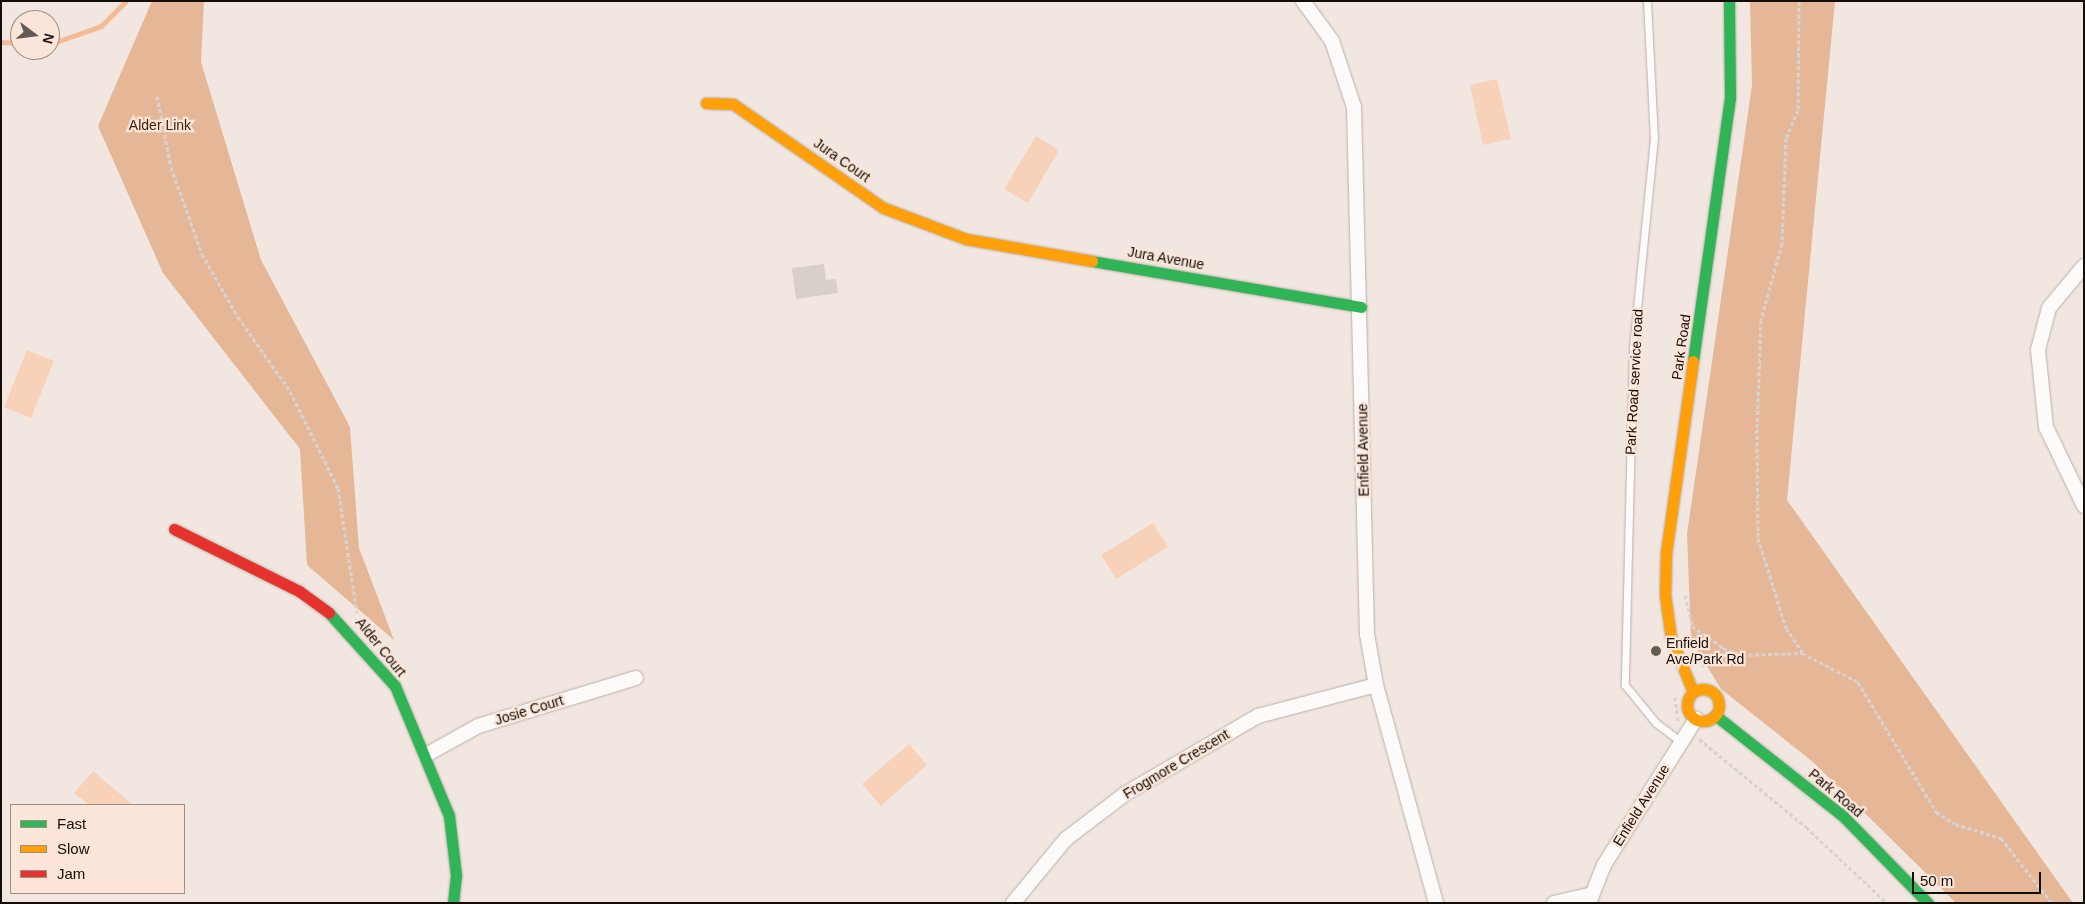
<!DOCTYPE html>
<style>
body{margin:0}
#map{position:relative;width:2085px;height:904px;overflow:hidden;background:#f2e7e0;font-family:Helvetica,sans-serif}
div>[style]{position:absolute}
.green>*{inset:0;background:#f8d1b9}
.forest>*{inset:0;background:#e6b797}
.stream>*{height:5px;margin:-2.5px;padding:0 2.5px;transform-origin:2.5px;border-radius:2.5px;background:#f5ba93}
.building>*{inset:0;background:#d8cfca}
.path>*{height:3px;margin-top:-1.5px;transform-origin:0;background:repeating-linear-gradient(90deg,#d7d3d2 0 4px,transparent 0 6.5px)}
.roads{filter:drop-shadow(0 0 1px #b8b0ab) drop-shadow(0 0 1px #b8b0ab)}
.lane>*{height:7px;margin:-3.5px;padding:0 3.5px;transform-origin:3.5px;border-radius:3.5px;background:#fdfbfa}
.street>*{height:14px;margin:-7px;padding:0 7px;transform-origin:7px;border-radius:7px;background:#fdfbfa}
.fast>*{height:11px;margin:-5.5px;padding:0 5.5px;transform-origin:5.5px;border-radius:5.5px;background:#30b455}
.slow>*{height:11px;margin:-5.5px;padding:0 5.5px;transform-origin:5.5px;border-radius:5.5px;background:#ff9f0a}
.slow>.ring{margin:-5.5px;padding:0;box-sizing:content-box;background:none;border:11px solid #ff9f0a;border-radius:50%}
.jam>*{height:11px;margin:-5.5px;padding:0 5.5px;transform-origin:5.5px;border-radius:5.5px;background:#e5322d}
.dots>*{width:14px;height:14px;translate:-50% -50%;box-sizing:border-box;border:2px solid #fae5d8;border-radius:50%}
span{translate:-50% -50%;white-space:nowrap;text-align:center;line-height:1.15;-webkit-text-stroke:4.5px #fae5d8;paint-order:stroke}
.park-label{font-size:14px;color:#41220c}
.street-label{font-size:14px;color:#140e09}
.poi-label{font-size:14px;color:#140e09}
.left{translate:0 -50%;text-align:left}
.frame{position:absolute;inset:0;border:2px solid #140e09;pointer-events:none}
.legend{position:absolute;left:10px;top:804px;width:175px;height:90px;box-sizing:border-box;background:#fae5d8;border:1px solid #9e8f85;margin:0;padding:6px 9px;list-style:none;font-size:15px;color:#140e09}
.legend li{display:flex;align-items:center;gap:10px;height:25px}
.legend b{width:25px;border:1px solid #9e8f85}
.north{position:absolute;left:10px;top:10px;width:50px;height:50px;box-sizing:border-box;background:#fae5d8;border:1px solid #9e8f85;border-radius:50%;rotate:105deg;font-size:14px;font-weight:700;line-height:20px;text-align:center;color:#140e09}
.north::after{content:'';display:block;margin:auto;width:18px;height:22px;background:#625a54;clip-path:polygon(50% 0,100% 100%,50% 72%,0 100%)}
.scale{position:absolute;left:1912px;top:872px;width:129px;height:22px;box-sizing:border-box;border:2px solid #140e09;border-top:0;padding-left:6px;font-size:15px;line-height:18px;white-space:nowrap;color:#140e09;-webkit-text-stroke:4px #fae5d8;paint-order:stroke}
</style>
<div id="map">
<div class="green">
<i style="clip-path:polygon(1497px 79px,1511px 139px,1483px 145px,1470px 85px)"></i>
<i style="clip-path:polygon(1036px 136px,1059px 150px,1028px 203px,1004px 189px)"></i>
<i style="clip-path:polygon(27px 350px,54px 361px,31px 418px,4px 407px)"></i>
<i style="clip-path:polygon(1153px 523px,1168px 547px,1116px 579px,1101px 555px)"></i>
<i style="clip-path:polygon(909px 744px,927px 765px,881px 806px,862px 784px)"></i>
<i style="clip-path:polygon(93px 771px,133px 805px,89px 805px,74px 793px)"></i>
</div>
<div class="forest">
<i style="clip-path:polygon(152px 1px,204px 1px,201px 62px,261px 260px,350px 427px,359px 548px,394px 640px,307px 565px,300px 449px,163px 273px,98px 126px)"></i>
<i style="clip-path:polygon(1750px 1px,1835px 1px,1787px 500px,2073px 903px,1956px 903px,1813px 762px,1721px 689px,1691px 640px,1687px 534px,1752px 85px)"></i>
</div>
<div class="stream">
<i style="left:1px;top:42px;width:19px;rotate:3deg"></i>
<i style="left:50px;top:44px;width:54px;rotate:-19.4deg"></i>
<i style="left:101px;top:26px;width:35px;rotate:-45deg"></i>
</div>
<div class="building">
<i style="clip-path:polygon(824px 264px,826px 280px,836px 279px,838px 293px,796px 299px,792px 268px)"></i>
</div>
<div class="path">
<i style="left:1799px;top:1px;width:109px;rotate:90.5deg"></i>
<i style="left:1798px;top:110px;width:30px;rotate:113deg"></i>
<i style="left:1786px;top:138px;width:105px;rotate:92.2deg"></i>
<i style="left:1782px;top:243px;width:80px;rotate:105.3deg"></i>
<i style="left:1761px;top:320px;width:109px;rotate:92.1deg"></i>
<i style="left:1757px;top:429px;width:109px;rotate:89.5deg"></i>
<i style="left:1758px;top:538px;width:94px;rotate:72.7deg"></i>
<i style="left:1786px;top:628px;width:29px;rotate:56deg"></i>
<i style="left:157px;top:96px;width:72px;rotate:78.8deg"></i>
<i style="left:171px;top:167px;width:92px;rotate:70.4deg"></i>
<i style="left:202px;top:254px;width:73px;rotate:60.3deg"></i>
<i style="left:238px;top:317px;width:90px;rotate:54.9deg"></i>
<i style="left:290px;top:391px;width:108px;rotate:63.7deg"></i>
<i style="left:338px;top:488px;width:126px;rotate:81.4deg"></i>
<i style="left:1685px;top:595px;width:32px;rotate:77deg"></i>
<i style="left:1692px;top:626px;width:38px;rotate:35deg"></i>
<i style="left:1723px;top:648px;width:20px;rotate:20deg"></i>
<i style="left:1742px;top:655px;width:60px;rotate:-1.9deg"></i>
<i style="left:1802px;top:653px;width:63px;rotate:27.4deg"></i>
<i style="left:1858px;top:682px;width:152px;rotate:59deg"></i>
<i style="left:1936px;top:812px;width:22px;rotate:32deg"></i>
<i style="left:1955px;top:824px;width:48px;rotate:16.9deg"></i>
<i style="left:2001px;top:838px;width:83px;rotate:51.9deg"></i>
<i style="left:1702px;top:666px;width:28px;rotate:-41deg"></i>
<i style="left:1675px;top:697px;width:26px;rotate:83deg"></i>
<i style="left:1699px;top:739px;width:139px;rotate:39.4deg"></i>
<i style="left:1806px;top:827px;width:111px;rotate:43.2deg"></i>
</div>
<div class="roads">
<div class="lane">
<i style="left:1647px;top:1px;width:137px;rotate:87.1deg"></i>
<i style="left:1654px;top:138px;width:211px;rotate:95.7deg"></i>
<i style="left:1633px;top:348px;width:337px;rotate:91.4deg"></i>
<i style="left:1625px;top:685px;width:49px;rotate:50.8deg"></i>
<i style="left:1656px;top:723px;width:30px;rotate:37deg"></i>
</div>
<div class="street">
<i style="left:1303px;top:1px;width:49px;rotate:54.1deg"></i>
<i style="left:1332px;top:41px;width:70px;rotate:71.6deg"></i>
<i style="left:1354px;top:107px;width:527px;rotate:88.59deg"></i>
<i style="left:1367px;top:634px;width:52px;rotate:80deg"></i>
<i style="left:1376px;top:685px;width:226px;rotate:74.6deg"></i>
<i style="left:2084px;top:266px;width:55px;rotate:129.8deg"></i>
<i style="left:2049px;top:308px;width:43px;rotate:104.7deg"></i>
<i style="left:2038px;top:350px;width:77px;rotate:84.1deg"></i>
<i style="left:2046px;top:427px;width:88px;rotate:64.3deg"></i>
<i style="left:426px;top:755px;width:60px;rotate:-29.1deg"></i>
<i style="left:478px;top:726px;width:165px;rotate:-16.9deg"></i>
<i style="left:1013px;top:903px;width:83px;rotate:-50.4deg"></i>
<i style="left:1066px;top:839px;width:74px;rotate:-37.3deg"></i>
<i style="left:1125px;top:794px;width:154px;rotate:-30.4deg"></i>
<i style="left:1258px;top:716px;width:122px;rotate:-14.7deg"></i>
<i style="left:1554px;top:903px;width:39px;rotate:-13deg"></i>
<i style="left:1589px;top:903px;width:41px;rotate:-68.5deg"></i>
<i style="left:1604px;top:865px;width:173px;rotate:-57.8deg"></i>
</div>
<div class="fast">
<i style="left:1092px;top:261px;width:273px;rotate:9.7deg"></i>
<i style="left:1693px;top:361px;width:266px;rotate:-82deg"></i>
<i style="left:1730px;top:98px;width:97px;rotate:-90.6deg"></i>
<i style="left:329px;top:613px;width:98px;rotate:47.9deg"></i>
<i style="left:395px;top:686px;width:141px;rotate:67.4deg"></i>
<i style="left:449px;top:816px;width:59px;rotate:83.2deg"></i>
<i style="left:456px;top:875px;width:28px;rotate:96deg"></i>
<i style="left:1715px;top:715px;width:164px;rotate:38.3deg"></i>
<i style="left:1844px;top:817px;width:120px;rotate:45.7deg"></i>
</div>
<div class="slow">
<i style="left:706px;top:103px;width:27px;rotate:2deg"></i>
<i style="left:733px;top:104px;width:183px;rotate:34.6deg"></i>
<i style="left:884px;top:208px;width:88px;rotate:20.7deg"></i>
<i style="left:966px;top:239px;width:128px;rotate:9.9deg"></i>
<i style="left:1693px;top:361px;width:193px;rotate:98deg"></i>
<i style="left:1666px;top:552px;width:43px;rotate:91.3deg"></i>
<i style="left:1665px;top:595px;width:43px;rotate:82.1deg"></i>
<i style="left:1671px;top:638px;width:58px;rotate:67.8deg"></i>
<i class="ring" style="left:1687px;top:689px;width:21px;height:21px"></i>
</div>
<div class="jam">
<i style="left:174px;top:529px;width:140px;rotate:26.4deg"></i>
<i style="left:299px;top:591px;width:37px;rotate:36deg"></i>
</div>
</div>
<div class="dots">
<i style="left:1656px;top:651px;background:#625a54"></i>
</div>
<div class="park-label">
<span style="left:160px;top:125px">Alder Link</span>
</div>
<div class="street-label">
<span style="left:842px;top:160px;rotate:35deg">Jura Court</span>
<span style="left:1166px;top:258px;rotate:10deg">Jura Avenue</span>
<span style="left:1681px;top:347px;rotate:-82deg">Park Road</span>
<span style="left:1634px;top:382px;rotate:-87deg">Park Road service road</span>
<span style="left:1363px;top:450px;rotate:-91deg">Enfield Avenue</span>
<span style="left:381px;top:647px;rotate:51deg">Alder Court</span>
<span style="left:529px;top:710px;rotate:-17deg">Josie Court</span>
<span style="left:1176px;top:764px;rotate:-31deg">Frogmore Crescent</span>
<span style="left:1836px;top:793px;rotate:40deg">Park Road</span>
<span style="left:1641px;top:805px;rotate:-58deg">Enfield Avenue</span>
</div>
<div class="poi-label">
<span class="left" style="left:1666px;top:651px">Enfield<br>Ave/Park Rd</span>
</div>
<div class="frame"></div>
<ul class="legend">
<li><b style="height:6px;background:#30b455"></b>Fast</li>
<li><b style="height:6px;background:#ff9f0a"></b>Slow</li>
<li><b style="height:6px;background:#e5322d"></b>Jam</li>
</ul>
<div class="north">N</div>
<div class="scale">50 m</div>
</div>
